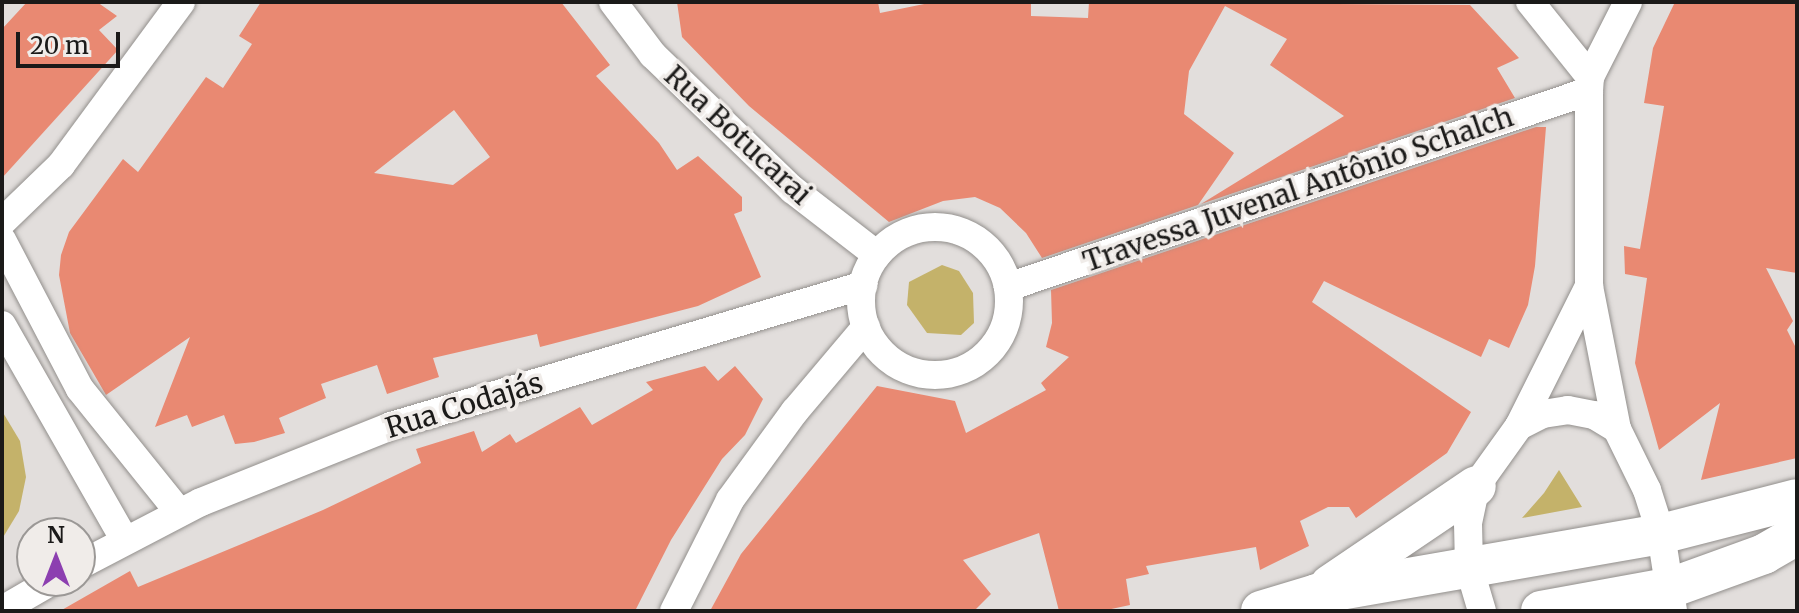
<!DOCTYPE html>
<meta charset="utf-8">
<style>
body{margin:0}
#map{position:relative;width:1799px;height:613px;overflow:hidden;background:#e2dedc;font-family:Merriweather,serif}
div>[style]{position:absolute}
.green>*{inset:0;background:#c4b26a}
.building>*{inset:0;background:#e98972}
.roads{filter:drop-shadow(0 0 2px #928f8c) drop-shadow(0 0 2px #928f8c)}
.street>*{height:28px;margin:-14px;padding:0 14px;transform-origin:14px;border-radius:14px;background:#fff}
.street>.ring{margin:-14px;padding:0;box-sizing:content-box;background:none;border:28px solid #fff;border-radius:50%}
.secondary>*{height:40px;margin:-20px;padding:0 20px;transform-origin:20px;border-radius:20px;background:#fff}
span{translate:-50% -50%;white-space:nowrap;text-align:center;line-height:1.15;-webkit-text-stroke:7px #f0ece9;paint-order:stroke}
.street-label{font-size:28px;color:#1b1a19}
.frame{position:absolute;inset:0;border:4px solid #1b1a19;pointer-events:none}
.north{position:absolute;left:16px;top:517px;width:80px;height:80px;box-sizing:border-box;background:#f0ece9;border:2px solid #9b9896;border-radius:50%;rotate:0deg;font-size:22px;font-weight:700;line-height:32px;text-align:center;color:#1b1a19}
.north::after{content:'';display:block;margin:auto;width:28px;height:36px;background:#8c3fb0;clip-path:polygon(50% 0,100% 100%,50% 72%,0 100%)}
.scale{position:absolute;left:16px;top:32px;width:104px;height:36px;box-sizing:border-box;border:4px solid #1b1a19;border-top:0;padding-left:10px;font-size:24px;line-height:28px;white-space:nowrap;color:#1b1a19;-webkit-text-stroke:6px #f0ece9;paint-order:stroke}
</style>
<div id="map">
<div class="green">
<i style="clip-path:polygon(942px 265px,959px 271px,973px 293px,974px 323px,961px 335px,927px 333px,907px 305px,909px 282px)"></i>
<i style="clip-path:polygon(2px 411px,20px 441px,26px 477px,19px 511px,2px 539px)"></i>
<i style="clip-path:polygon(1559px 470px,1582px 507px,1522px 518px,1544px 493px)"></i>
</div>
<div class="building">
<i style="clip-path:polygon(27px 2px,97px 2px,117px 16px,99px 30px,118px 50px,2px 178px,2px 29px)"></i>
<i style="clip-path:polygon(evenodd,261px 2px,561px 2px,610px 65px,596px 76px,659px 143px,677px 170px,698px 156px,742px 197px,742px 211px,734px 214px,761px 277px,698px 306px,540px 347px,537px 334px,433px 358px,439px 377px,387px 394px,377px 365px,321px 384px,326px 398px,279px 418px,285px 433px,254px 442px,235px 444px,224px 415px,192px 427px,187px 415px,155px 427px,190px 337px,106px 395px,70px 333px,59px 275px,61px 255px,69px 232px,123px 159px,138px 172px,206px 77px,223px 88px,252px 44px,239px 36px,261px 2px,454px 110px,490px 157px,453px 185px,374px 173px,454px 110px)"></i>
<i style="clip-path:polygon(677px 2px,878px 2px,880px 13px,934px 2px,1031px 2px,1031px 16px,1088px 18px,1089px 2px,1470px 5px,1519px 58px,1497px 68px,1515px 98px,1201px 204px,1344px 116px,1270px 65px,1287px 39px,1225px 6px,1189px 71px,1184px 114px,1234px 153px,1198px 205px,1042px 258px,1026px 233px,1000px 208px,975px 197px,943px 201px,889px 222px,749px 106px,682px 37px)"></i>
<i style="clip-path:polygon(1675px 2px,1797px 2px,1797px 273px,1766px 268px,1793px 321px,1787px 330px,1797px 350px,1797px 458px,1701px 480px,1720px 403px,1659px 450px,1635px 363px,1647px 278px,1625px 274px,1624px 246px,1640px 249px,1664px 106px,1644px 103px,1653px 48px)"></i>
<i style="clip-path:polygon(1536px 127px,1546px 127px,1535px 266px,1528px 305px,1509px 348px,1489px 339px,1481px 357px,1324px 281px,1312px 302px,1471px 412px,1447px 453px,1356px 518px,1349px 507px,1328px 507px,1300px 521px,1309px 546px,1260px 570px,1256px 547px,1146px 566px,1149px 574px,1126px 579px,1130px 605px,1102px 611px,1059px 611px,1039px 533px,963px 560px,991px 594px,974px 611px,710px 611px,741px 554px,877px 386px,955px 401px,966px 433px,1046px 390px,1041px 383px,1069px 357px,1046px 347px,1052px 323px,1051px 290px)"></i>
<i style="clip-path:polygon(705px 366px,718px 381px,735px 366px,763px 399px,745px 435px,722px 459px,671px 540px,635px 611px,60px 611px,130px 571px,138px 587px,323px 510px,421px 463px,416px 449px,474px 431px,482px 452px,510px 434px,516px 443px,580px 407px,592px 425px,653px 390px,646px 382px)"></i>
</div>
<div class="roads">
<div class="street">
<i style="left:613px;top:2px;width:66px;rotate:53deg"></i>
<i style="left:653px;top:55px;width:194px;rotate:44deg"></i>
<i style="left:793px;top:190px;width:106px;rotate:37.7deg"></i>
<i style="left:1530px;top:2px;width:96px;rotate:51.3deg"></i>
<i style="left:2px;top:222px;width:82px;rotate:-44deg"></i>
<i style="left:61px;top:165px;width:202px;rotate:-53.6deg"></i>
<i class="ring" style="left:861px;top:227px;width:120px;height:120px"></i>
<i style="left:2px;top:240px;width:168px;rotate:62.4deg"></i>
<i style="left:80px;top:389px;width:158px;rotate:51.2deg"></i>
<i style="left:1008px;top:287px;width:613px;rotate:-18.64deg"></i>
<i style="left:2px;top:325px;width:246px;rotate:60.3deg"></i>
<i style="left:1519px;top:426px;width:157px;rotate:-63.4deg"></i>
<i style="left:1617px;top:429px;width:146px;rotate:-101.1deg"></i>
<i style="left:1589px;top:286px;width:195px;rotate:-90deg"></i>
<i style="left:1589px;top:91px;width:14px;rotate:-86deg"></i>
<i style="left:1590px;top:77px;width:84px;rotate:-63.1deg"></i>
<i style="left:80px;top:565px;width:136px;rotate:-27.5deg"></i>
<i style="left:201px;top:502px;width:205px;rotate:-21.8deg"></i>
<i style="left:391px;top:426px;width:493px;rotate:-16.6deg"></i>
<i style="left:2px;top:610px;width:58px;rotate:-30.1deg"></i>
<i style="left:674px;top:611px;width:124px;rotate:-63.2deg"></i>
<i style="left:730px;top:500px;width:110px;rotate:-53.9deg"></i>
<i style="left:795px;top:411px;width:110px;rotate:-49.8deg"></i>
<i style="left:1482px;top:611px;width:46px;rotate:-106.5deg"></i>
<i style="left:1469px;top:567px;width:44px;rotate:-91.3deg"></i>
<i style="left:1468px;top:523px;width:38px;rotate:-78deg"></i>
<i style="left:1476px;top:486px;width:74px;rotate:-54.4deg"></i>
<i style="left:1519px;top:426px;width:27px;rotate:-27deg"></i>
<i style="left:1543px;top:414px;width:25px;rotate:-9deg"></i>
<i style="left:1568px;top:410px;width:26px;rotate:11deg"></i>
<i style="left:1594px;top:415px;width:27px;rotate:31deg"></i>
<i style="left:1617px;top:429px;width:68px;rotate:63.8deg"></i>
<i style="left:1647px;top:490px;width:46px;rotate:72.3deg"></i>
<i style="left:1661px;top:534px;width:78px;rotate:81.1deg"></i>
</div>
<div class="secondary">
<i style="left:1330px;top:585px;width:176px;rotate:-34.1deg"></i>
<i style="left:1261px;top:611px;width:59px;rotate:-16.9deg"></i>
<i style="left:1317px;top:594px;width:349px;rotate:-9.9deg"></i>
<i style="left:1661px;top:534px;width:140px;rotate:-14.4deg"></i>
<i style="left:1541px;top:611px;width:134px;rotate:-10.3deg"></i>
<i style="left:1673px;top:587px;width:97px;rotate:-19.9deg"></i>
<i style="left:1764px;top:554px;width:38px;rotate:-30deg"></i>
</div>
</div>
<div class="street-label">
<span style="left:738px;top:135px;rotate:43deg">Rua Botucarai</span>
<span style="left:1298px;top:189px;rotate:-19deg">Travessa Juvenal Antônio Schalch</span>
<span style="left:464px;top:405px;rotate:-17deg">Rua Codajás</span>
</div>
<div class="frame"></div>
<div class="north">N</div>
<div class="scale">20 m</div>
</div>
